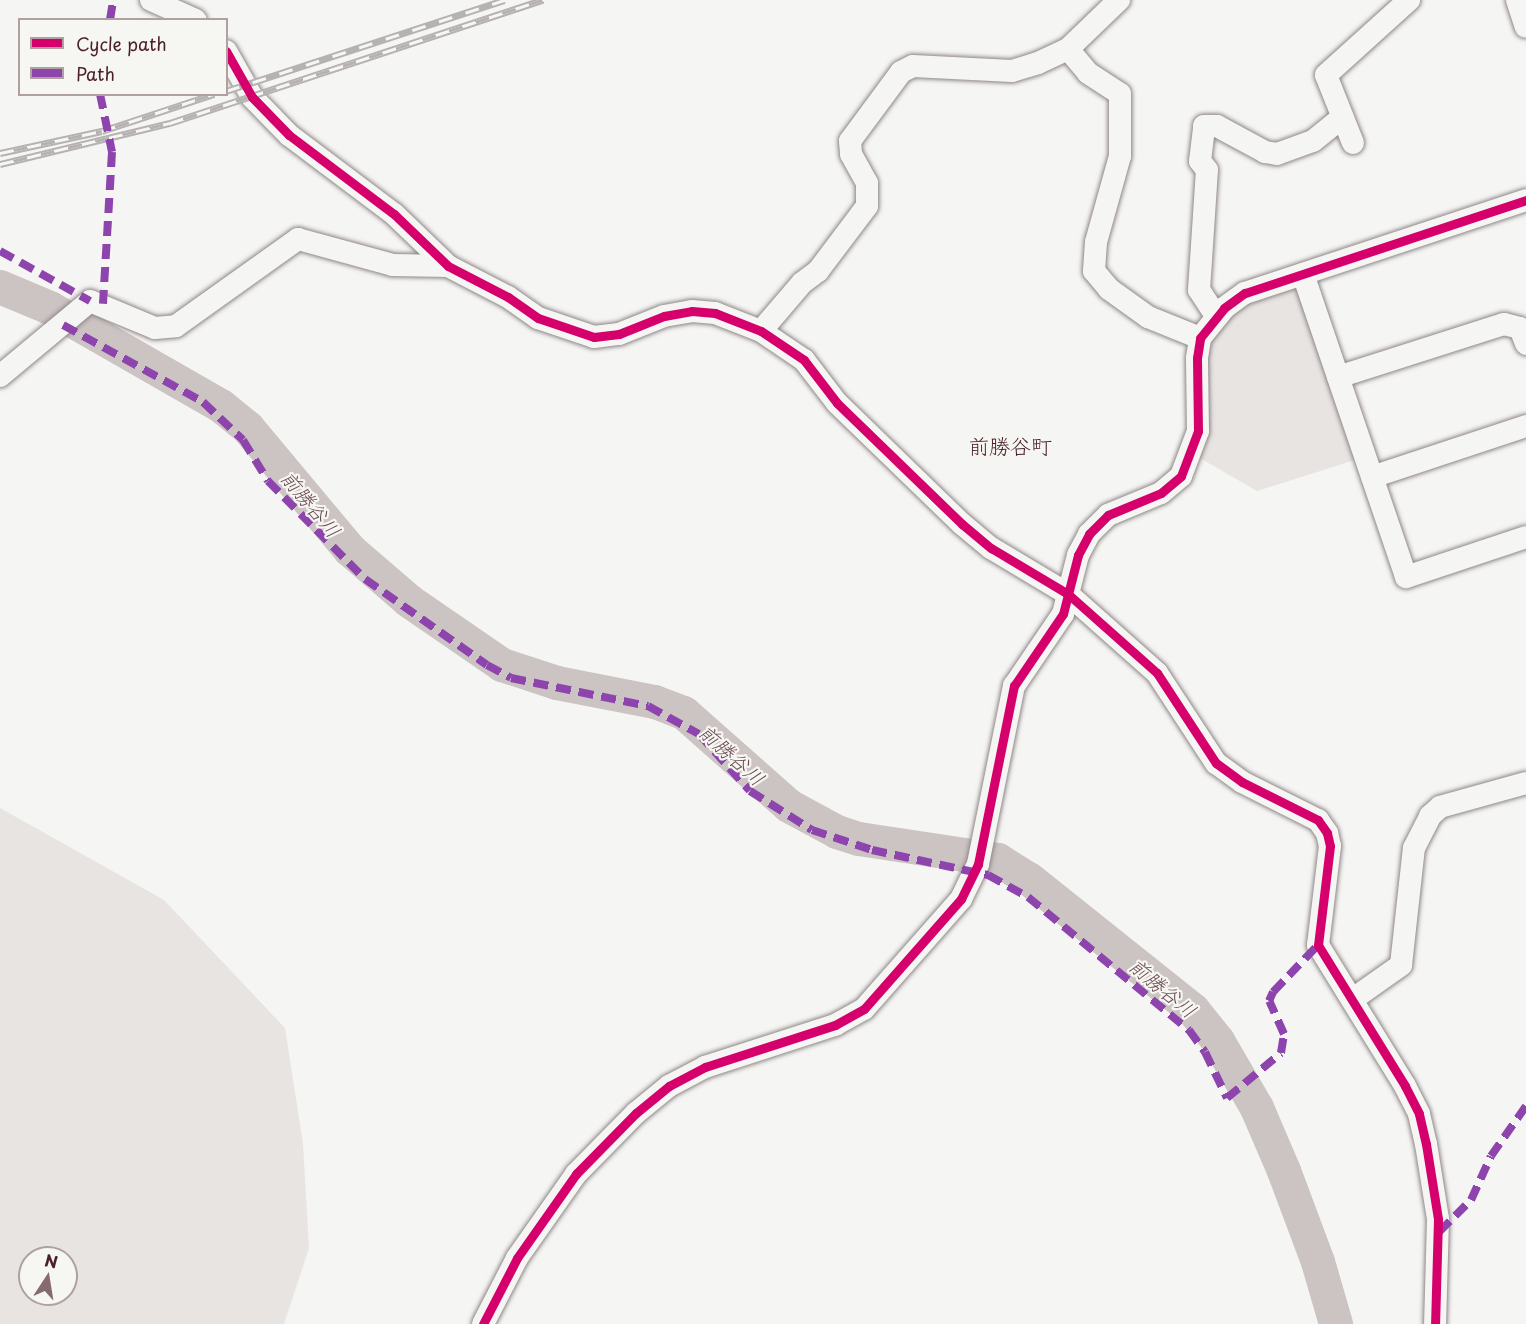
<!DOCTYPE html>
<meta charset="utf-8">
<style>
body{margin:0}
#map{position:relative;width:1526px;height:1324px;overflow:hidden;background:#f5f5f3;font-family:"Playpen Sans","Klee One",sans-serif}
div>[style]{position:absolute}
.green>*{inset:0;background:#e8e4e2}
.river>*{height:34px;margin:-17px;padding:0 17px;transform-origin:17px;border-radius:17px;background:#ccc3c3}
.roads{filter:drop-shadow(0 0 2px #8f8788) drop-shadow(0 0 2px #8f8788)}
.minor>*{height:22px;margin:-11px;padding:0 11px;transform-origin:11px;border-radius:11px;background:#f5f5f3}
.rail>*{height:7px;margin-top:-3.5px;transform-origin:0;background:repeating-linear-gradient(90deg,#f6f6f2 0 14px,#b6b2b2 0 28px);box-sizing:border-box;border-block:2px solid #b6b2b2}
.quiet>*{height:8px;margin-top:-4px;transform-origin:0;background:repeating-linear-gradient(90deg,#8e44ad 0 15px,transparent 0 23px)}
.cycleway>*{height:9px;margin:-4.5px;padding:0 4.5px;transform-origin:4.5px;border-radius:4.5px;background:#d6006c}
span{translate:-50% -50%;white-space:nowrap;text-align:center;line-height:1.15;-webkit-text-stroke:4.5px #f6f6f2;paint-order:stroke}
.water-label{font-size:20px;color:#6c4a52;font-style:italic}
.quarter-label{font-size:21px;color:#4a1f2b}
.legend{position:absolute;left:18px;top:18px;width:210px;height:78px;box-sizing:border-box;background:#f6f6f2;border:2px solid #b1a0a2;margin:0;padding:8px 10px;list-style:none;font-size:18px;color:#4a1f2b}
.legend li{display:flex;align-items:center;gap:12px;height:30px}
.legend b{width:30px;border:2px solid #b1a0a2}
.north{position:absolute;left:18px;top:1246px;width:60px;height:60px;box-sizing:border-box;background:#f6f6f2;border:2px solid #b1a0a2;border-radius:50%;rotate:12deg;font-size:16px;font-weight:700;line-height:24px;text-align:center;color:#4a1f2b}
.north::after{content:'';display:block;margin:auto;width:21px;height:27px;background:#866a71;clip-path:polygon(50% 0,100% 100%,50% 72%,0 100%)}
</style>
<div id="map">
<div class="green">
<i style="clip-path:polygon(1315px 277px,1361px 458px,1257px 491px,1198px 457px,1201px 355px,1228px 309px)"></i>
<i style="clip-path:polygon(evenodd,0 808px,164px 900px,285px 1028px,303px 1144px,309px 1248px,284px 1324px,0 1324px,0 808px,30px 1258px,66px 1258px,66px 1294px,30px 1294px,30px 1258px)"></i>
</div>
<div class="river">
<i style="left:0;top:287px;width:54px;rotate:22.8deg"></i>
<i style="left:50px;top:308px;width:197px;rotate:29.8deg"></i>
<i style="left:221px;top:406px;width:35px;rotate:39deg"></i>
<i style="left:248px;top:428px;width:159px;rotate:50.1deg"></i>
<i style="left:350px;top:550px;width:78px;rotate:40.8deg"></i>
<i style="left:409px;top:601px;width:113px;rotate:34.5deg"></i>
<i style="left:502px;top:665px;width:58px;rotate:18.1deg"></i>
<i style="left:557px;top:683px;width:100px;rotate:11deg"></i>
<i style="left:655px;top:702px;width:31px;rotate:21deg"></i>
<i style="left:684px;top:713px;width:140px;rotate:41.5deg"></i>
<i style="left:789px;top:806px;width:55px;rotate:28.4deg"></i>
<i style="left:837px;top:832px;width:23px;rotate:18deg"></i>
<i style="left:859px;top:839px;width:141px;rotate:8.6deg"></i>
<i style="left:998px;top:860px;width:36px;rotate:32deg"></i>
<i style="left:1029px;top:879px;width:210px;rotate:38.6deg"></i>
<i style="left:1193px;top:1010px;width:40px;rotate:51deg"></i>
<i style="left:1218px;top:1041px;width:78px;rotate:59.8deg"></i>
<i style="left:1257px;top:1108px;width:69px;rotate:66.8deg"></i>
<i style="left:1284px;top:1171px;width:97px;rotate:69.5deg"></i>
<i style="left:1318px;top:1262px;width:65px;rotate:73.8deg"></i>
</div>
<div class="roads">
<div class="minor">
<i style="left:151px;top:0;width:49px;rotate:24deg"></i>
<i style="left:1517px;top:0;width:28px;rotate:72deg"></i>
<i style="left:1068px;top:49px;width:31px;rotate:50deg"></i>
<i style="left:1088px;top:73px;width:38px;rotate:33deg"></i>
<i style="left:1120px;top:94px;width:62px;rotate:90deg"></i>
<i style="left:1120px;top:156px;width:89px;rotate:105.6deg"></i>
<i style="left:1096px;top:242px;width:29px;rotate:94deg"></i>
<i style="left:1094px;top:271px;width:23px;rotate:50deg"></i>
<i style="left:1109px;top:289px;width:48px;rotate:35.7deg"></i>
<i style="left:1148px;top:317px;width:56px;rotate:22deg"></i>
<i style="left:226px;top:51px;width:53px;rotate:60.5deg"></i>
<i style="left:252px;top:97px;width:53px;rotate:45.8deg"></i>
<i style="left:289px;top:135px;width:131px;rotate:37deg"></i>
<i style="left:394px;top:214px;width:75px;rotate:43.9deg"></i>
<i style="left:448px;top:266px;width:68px;rotate:27.3deg"></i>
<i style="left:508px;top:297px;width:37px;rotate:35deg"></i>
<i style="left:538px;top:318px;width:59px;rotate:18.7deg"></i>
<i style="left:594px;top:337px;width:25px;rotate:-7deg"></i>
<i style="left:619px;top:334px;width:48px;rotate:-21.8deg"></i>
<i style="left:664px;top:316px;width:28px;rotate:-10deg"></i>
<i style="left:692px;top:311px;width:23px;rotate:5deg"></i>
<i style="left:715px;top:313px;width:49px;rotate:21.4deg"></i>
<i style="left:761px;top:331px;width:52px;rotate:34deg"></i>
<i style="left:804px;top:360px;width:54px;rotate:52.5deg"></i>
<i style="left:837px;top:403px;width:174px;rotate:44.1deg"></i>
<i style="left:962px;top:524px;width:38px;rotate:40deg"></i>
<i style="left:991px;top:548px;width:90px;rotate:30.9deg"></i>
<i style="left:1068px;top:594px;width:119px;rotate:41.6deg"></i>
<i style="left:1157px;top:673px;width:108px;rotate:56.8deg"></i>
<i style="left:1216px;top:763px;width:32px;rotate:36deg"></i>
<i style="left:1242px;top:782px;width:85px;rotate:26.6deg"></i>
<i style="left:1318px;top:820px;width:16px;rotate:55deg"></i>
<i style="left:1327px;top:833px;width:13px;rotate:77deg"></i>
<i style="left:1330px;top:846px;width:100px;rotate:96.9deg"></i>
<i style="left:1318px;top:945px;width:166px;rotate:58.3deg"></i>
<i style="left:1405px;top:1086px;width:31px;rotate:63deg"></i>
<i style="left:1419px;top:1114px;width:31px;rotate:77deg"></i>
<i style="left:1426px;top:1144px;width:76px;rotate:80.9deg"></i>
<i style="left:1438px;top:1219px;width:105px;rotate:91.6deg"></i>
<i style="left:1353px;top:143px;width:73px;rotate:-111.7deg"></i>
<i style="left:1326px;top:75px;width:112px;rotate:-42.1deg"></i>
<i style="left:1303px;top:274px;width:320px;rotate:71.2deg"></i>
<i style="left:1406px;top:577px;width:126px;rotate:-18.4deg"></i>
<i style="left:1216px;top:316px;width:31px;rotate:-123deg"></i>
<i style="left:1199px;top:290px;width:120px;rotate:-86.2deg"></i>
<i style="left:1207px;top:170px;width:11px;rotate:-128deg"></i>
<i style="left:1200px;top:161px;width:35px;rotate:-83deg"></i>
<i style="left:1204px;top:126px;width:13px"></i>
<i style="left:1217px;top:126px;width:55px;rotate:28.4deg"></i>
<i style="left:1265px;top:152px;width:12px;rotate:9deg"></i>
<i style="left:1277px;top:154px;width:38px;rotate:-20deg"></i>
<i style="left:1313px;top:141px;width:38px;rotate:-39deg"></i>
<i style="left:761px;top:331px;width:63px;rotate:-49.5deg"></i>
<i style="left:802px;top:283px;width:20px;rotate:-37deg"></i>
<i style="left:818px;top:271px;width:81px;rotate:-53deg"></i>
<i style="left:867px;top:206px;width:23px;rotate:-90deg"></i>
<i style="left:867px;top:183px;width:33px;rotate:-119deg"></i>
<i style="left:851px;top:154px;width:13px;rotate:-94deg"></i>
<i style="left:850px;top:141px;width:86px;rotate:-53.5deg"></i>
<i style="left:901px;top:72px;width:13px;rotate:-27deg"></i>
<i style="left:913px;top:66px;width:99px;rotate:2.9deg"></i>
<i style="left:1012px;top:71px;width:27px;rotate:-17deg"></i>
<i style="left:1038px;top:63px;width:33px;rotate:-25deg"></i>
<i style="left:1068px;top:49px;width:71px;rotate:-43.9deg"></i>
<i style="left:0;top:376px;width:117px;rotate:-39.8deg"></i>
<i style="left:90px;top:301px;width:70px;rotate:22.6deg"></i>
<i style="left:155px;top:328px;width:21px;rotate:-5deg"></i>
<i style="left:176px;top:326px;width:150px;rotate:-35.5deg"></i>
<i style="left:298px;top:239px;width:98px;rotate:15.3deg"></i>
<i style="left:393px;top:265px;width:55px;rotate:1deg"></i>
<i style="left:1338px;top:377px;width:174px;rotate:-17.7deg"></i>
<i style="left:1504px;top:324px;width:16px;rotate:14deg"></i>
<i style="left:1520px;top:328px;width:17px;rotate:69deg"></i>
<i style="left:1372px;top:477px;width:162px;rotate:-18.3deg"></i>
<i style="left:1353px;top:999px;width:59px;rotate:-35.3deg"></i>
<i style="left:1401px;top:965px;width:118px;rotate:-83.7deg"></i>
<i style="left:1414px;top:848px;width:36px;rotate:-63deg"></i>
<i style="left:1430px;top:816px;width:13px;rotate:-42deg"></i>
<i style="left:1440px;top:807px;width:89px;rotate:-15.6deg"></i>
<i style="left:483px;top:1324px;width:74px;rotate:-62.7deg"></i>
<i style="left:517px;top:1258px;width:103px;rotate:-54.9deg"></i>
<i style="left:576px;top:1174px;width:86px;rotate:-45.5deg"></i>
<i style="left:636px;top:1113px;width:43px;rotate:-39.3deg"></i>
<i style="left:669px;top:1086px;width:41px;rotate:-27.8deg"></i>
<i style="left:705px;top:1067px;width:137px;rotate:-17.9deg"></i>
<i style="left:835px;top:1025px;width:33px;rotate:-29deg"></i>
<i style="left:864px;top:1009px;width:147px;rotate:-48.6deg"></i>
<i style="left:961px;top:899px;width:39px;rotate:-64deg"></i>
<i style="left:978px;top:864px;width:182px;rotate:-78.6deg"></i>
<i style="left:1014px;top:686px;width:87px;rotate:-55.8deg"></i>
<i style="left:1063px;top:614px;width:61px;rotate:-75.7deg"></i>
<i style="left:1078px;top:555px;width:24px;rotate:-62deg"></i>
<i style="left:1089px;top:534px;width:27px;rotate:-45deg"></i>
<i style="left:1108px;top:515px;width:57px;rotate:-22.5deg"></i>
<i style="left:1161px;top:493px;width:26px;rotate:-40deg"></i>
<i style="left:1181px;top:476px;width:48px;rotate:-69.3deg"></i>
<i style="left:1198px;top:431px;width:73px;rotate:-90.8deg"></i>
<i style="left:1197px;top:358px;width:20px;rotate:-81deg"></i>
<i style="left:1200px;top:338px;width:38px;rotate:-51deg"></i>
<i style="left:1224px;top:308px;width:26px;rotate:-36deg"></i>
<i style="left:1245px;top:293px;width:296px;rotate:-18.3deg"></i>
</div>
</div>
<div class="rail">
<i style="left:226px;top:91px;width:293px;rotate:-18.1deg"></i>
<i style="left:0;top:153px;width:104px;rotate:-12.2deg"></i>
<i style="left:102px;top:131px;width:118px;rotate:-18.3deg"></i>
<i style="left:0;top:164px;width:175px;rotate:-13.6deg"></i>
<i style="left:170px;top:123px;width:393px;rotate:-18.3deg"></i>
</div>
<div class="quiet">
<i style="left:110px;top:20px;width:20px;rotate:-81deg"></i>
<i style="left:100px;top:94px;width:59px;rotate:78.3deg"></i>
<i style="left:112px;top:152px;width:152px;rotate:93.4deg"></i>
<i style="left:0;top:251px;width:103px;rotate:29.1deg"></i>
<i style="left:63px;top:325px;width:160px;rotate:28.8deg"></i>
<i style="left:203px;top:402px;width:55px;rotate:43.5deg"></i>
<i style="left:243px;top:440px;width:48px;rotate:58.6deg"></i>
<i style="left:268px;top:481px;width:138px;rotate:45.3deg"></i>
<i style="left:365px;top:579px;width:149px;rotate:35.2deg"></i>
<i style="left:487px;top:665px;width:27px;rotate:28deg"></i>
<i style="left:511px;top:678px;width:140px;rotate:11.6deg"></i>
<i style="left:648px;top:706px;width:58px;rotate:28.8deg"></i>
<i style="left:699px;top:734px;width:76px;rotate:48.2deg"></i>
<i style="left:750px;top:791px;width:73px;rotate:32.2deg"></i>
<i style="left:812px;top:830px;width:63px;rotate:18.4deg"></i>
<i style="left:872px;top:850px;width:119px;rotate:12.2deg"></i>
<i style="left:988px;top:875px;width:46px;rotate:28.8deg"></i>
<i style="left:1028px;top:897px;width:209px;rotate:39.6deg"></i>
<i style="left:1189px;top:1030px;width:27px;rotate:54deg"></i>
<i style="left:1205px;top:1052px;width:51px;rotate:64.4deg"></i>
<i style="left:1227px;top:1098px;width:70px;rotate:-39.8deg"></i>
<i style="left:1281px;top:1053px;width:19px;rotate:-81deg"></i>
<i style="left:1284px;top:1034px;width:36px;rotate:-114deg"></i>
<i style="left:1269px;top:1001px;width:10px;rotate:-66deg"></i>
<i style="left:1273px;top:992px;width:65px;rotate:-46.2deg"></i>
<i style="left:1439px;top:1232px;width:45px;rotate:-45deg"></i>
<i style="left:1471px;top:1200px;width:48px;rotate:-65.6deg"></i>
<i style="left:1491px;top:1156px;width:61px;rotate:-55deg"></i>
</div>
<div class="cycleway">
<i style="left:226px;top:51px;width:53px;rotate:60.5deg"></i>
<i style="left:252px;top:97px;width:53px;rotate:45.8deg"></i>
<i style="left:289px;top:135px;width:131px;rotate:37deg"></i>
<i style="left:394px;top:214px;width:75px;rotate:43.9deg"></i>
<i style="left:448px;top:266px;width:68px;rotate:27.3deg"></i>
<i style="left:508px;top:297px;width:37px;rotate:35deg"></i>
<i style="left:538px;top:318px;width:59px;rotate:18.7deg"></i>
<i style="left:594px;top:337px;width:25px;rotate:-7deg"></i>
<i style="left:619px;top:334px;width:48px;rotate:-21.8deg"></i>
<i style="left:664px;top:316px;width:28px;rotate:-10deg"></i>
<i style="left:692px;top:311px;width:23px;rotate:5deg"></i>
<i style="left:715px;top:313px;width:49px;rotate:21.4deg"></i>
<i style="left:761px;top:331px;width:52px;rotate:34deg"></i>
<i style="left:804px;top:360px;width:54px;rotate:52.5deg"></i>
<i style="left:837px;top:403px;width:174px;rotate:44.1deg"></i>
<i style="left:962px;top:524px;width:38px;rotate:40deg"></i>
<i style="left:991px;top:548px;width:90px;rotate:30.9deg"></i>
<i style="left:1068px;top:594px;width:119px;rotate:41.6deg"></i>
<i style="left:1157px;top:673px;width:108px;rotate:56.8deg"></i>
<i style="left:1216px;top:763px;width:32px;rotate:36deg"></i>
<i style="left:1242px;top:782px;width:85px;rotate:26.6deg"></i>
<i style="left:1318px;top:820px;width:16px;rotate:55deg"></i>
<i style="left:1327px;top:833px;width:13px;rotate:77deg"></i>
<i style="left:1330px;top:846px;width:100px;rotate:96.9deg"></i>
<i style="left:1318px;top:945px;width:166px;rotate:58.3deg"></i>
<i style="left:1405px;top:1086px;width:31px;rotate:63deg"></i>
<i style="left:1419px;top:1114px;width:31px;rotate:77deg"></i>
<i style="left:1426px;top:1144px;width:76px;rotate:80.9deg"></i>
<i style="left:1438px;top:1219px;width:105px;rotate:91.6deg"></i>
<i style="left:483px;top:1324px;width:74px;rotate:-62.7deg"></i>
<i style="left:517px;top:1258px;width:103px;rotate:-54.9deg"></i>
<i style="left:576px;top:1174px;width:86px;rotate:-45.5deg"></i>
<i style="left:636px;top:1113px;width:43px;rotate:-39.3deg"></i>
<i style="left:669px;top:1086px;width:41px;rotate:-27.8deg"></i>
<i style="left:705px;top:1067px;width:137px;rotate:-17.9deg"></i>
<i style="left:835px;top:1025px;width:33px;rotate:-29deg"></i>
<i style="left:864px;top:1009px;width:147px;rotate:-48.6deg"></i>
<i style="left:961px;top:899px;width:39px;rotate:-64deg"></i>
<i style="left:978px;top:864px;width:182px;rotate:-78.6deg"></i>
<i style="left:1014px;top:686px;width:87px;rotate:-55.8deg"></i>
<i style="left:1063px;top:614px;width:61px;rotate:-75.7deg"></i>
<i style="left:1078px;top:555px;width:24px;rotate:-62deg"></i>
<i style="left:1089px;top:534px;width:27px;rotate:-45deg"></i>
<i style="left:1108px;top:515px;width:57px;rotate:-22.5deg"></i>
<i style="left:1161px;top:493px;width:26px;rotate:-40deg"></i>
<i style="left:1181px;top:476px;width:48px;rotate:-69.3deg"></i>
<i style="left:1198px;top:431px;width:73px;rotate:-90.8deg"></i>
<i style="left:1197px;top:358px;width:20px;rotate:-81deg"></i>
<i style="left:1200px;top:338px;width:38px;rotate:-51deg"></i>
<i style="left:1224px;top:308px;width:26px;rotate:-36deg"></i>
<i style="left:1245px;top:293px;width:296px;rotate:-18.3deg"></i>
</div>
<div class="water-label">
<span style="left:311px;top:504px;rotate:50deg">前勝谷川</span>
<span style="left:732px;top:755px;rotate:42deg">前勝谷川</span>
<span style="left:1163px;top:988px;rotate:40deg">前勝谷川</span>
</div>
<div class="quarter-label">
<span style="left:1010px;top:445px">前勝谷町</span>
</div>
<ul class="legend">
<li><b style="height:8px;background:#d6006c"></b>Cycle path</li>
<li><b style="height:8px;background:#8e44ad"></b>Path</li>
</ul>
<div class="north">N</div>
</div>
